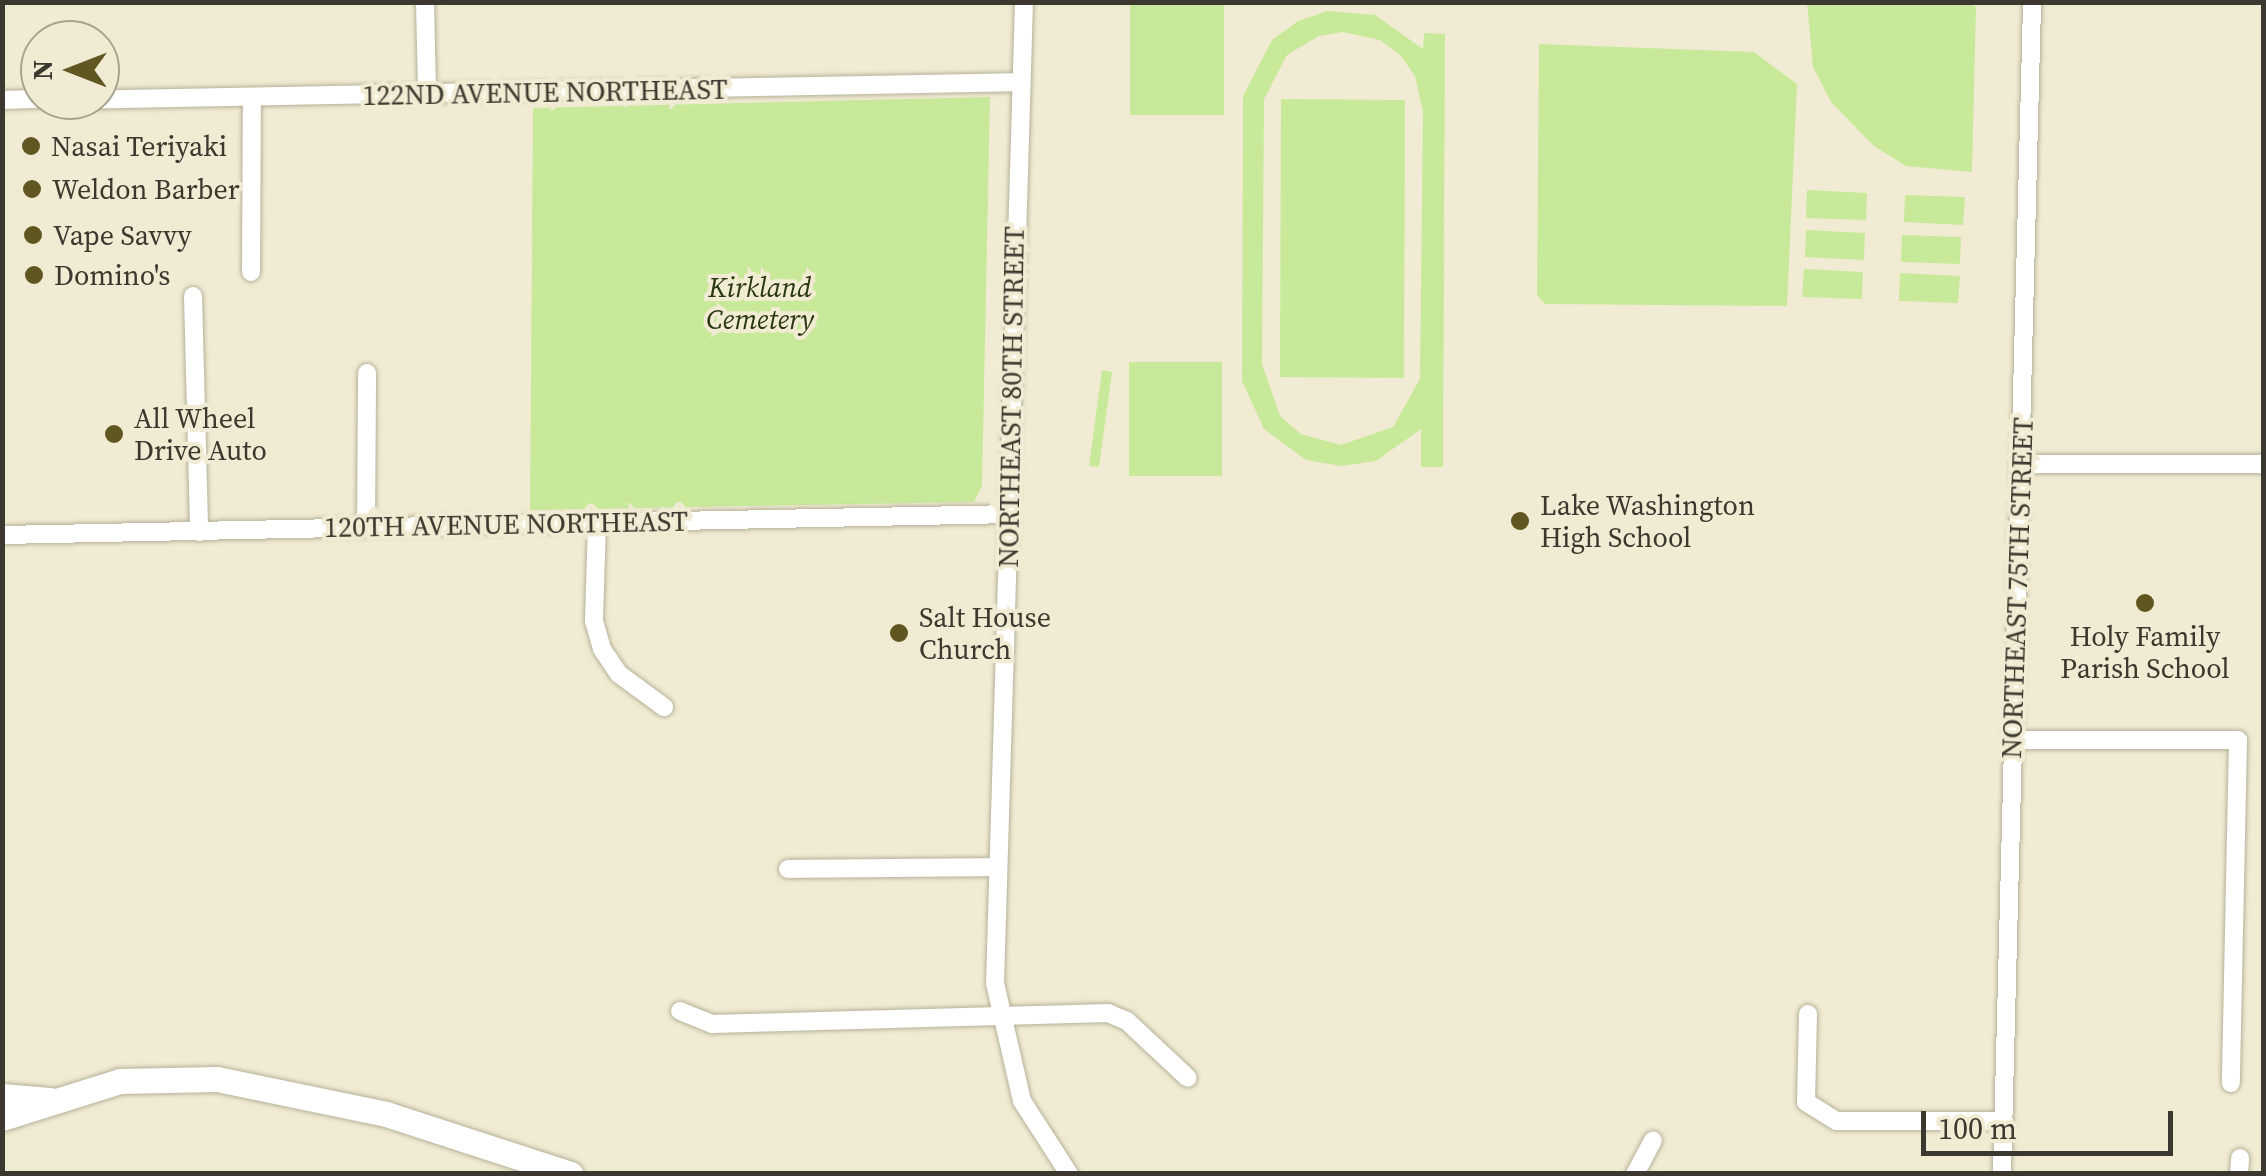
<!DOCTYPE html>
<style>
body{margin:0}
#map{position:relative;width:2266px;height:1176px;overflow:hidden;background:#f1ebd3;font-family:"Source Serif 4",serif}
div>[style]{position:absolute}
.green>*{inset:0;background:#c8e99a}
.roads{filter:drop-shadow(0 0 2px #b6b19a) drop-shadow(0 0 2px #b6b19a)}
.minor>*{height:18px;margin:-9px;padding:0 9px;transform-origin:9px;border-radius:9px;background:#fff}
.highway>*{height:25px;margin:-12.5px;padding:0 12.5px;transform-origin:12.5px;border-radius:12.5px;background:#fff}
.dots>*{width:28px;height:28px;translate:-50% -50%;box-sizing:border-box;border:5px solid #f1ebd3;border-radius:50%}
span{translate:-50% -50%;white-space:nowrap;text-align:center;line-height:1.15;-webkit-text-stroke:8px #f1ebd3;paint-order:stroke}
.street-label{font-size:28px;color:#3a382f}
.poi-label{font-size:28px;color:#3a382f}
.left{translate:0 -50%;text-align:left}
.park-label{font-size:28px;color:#2a3812;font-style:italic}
.frame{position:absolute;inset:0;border:5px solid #3a382f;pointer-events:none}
.north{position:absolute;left:20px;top:20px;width:100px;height:100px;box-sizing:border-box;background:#f1ebd3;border:2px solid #a8a391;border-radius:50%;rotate:270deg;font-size:28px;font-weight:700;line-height:40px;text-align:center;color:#3a382f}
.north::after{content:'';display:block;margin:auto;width:35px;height:45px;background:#605622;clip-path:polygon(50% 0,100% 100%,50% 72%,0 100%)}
.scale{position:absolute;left:1921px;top:1111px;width:252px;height:45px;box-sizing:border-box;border:5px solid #3a382f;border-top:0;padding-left:12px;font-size:30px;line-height:35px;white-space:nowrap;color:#3a382f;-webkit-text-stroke:8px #f1ebd3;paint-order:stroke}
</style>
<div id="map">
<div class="green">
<i style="clip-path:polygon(1130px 3px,1224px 3px,1224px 115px,1130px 115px)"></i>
<i style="clip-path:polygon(1970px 3px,1976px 7px,1972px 172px,1906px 166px,1874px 146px,1831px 102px,1813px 67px,1807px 3px)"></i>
<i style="clip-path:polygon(evenodd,1328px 11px,1375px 15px,1423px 49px,1424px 33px,1445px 34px,1443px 467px,1421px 467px,1421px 429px,1376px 461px,1341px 466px,1306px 460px,1264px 429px,1242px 381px,1243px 96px,1272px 40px,1298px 21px,1328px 11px,1343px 32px,1380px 40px,1400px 55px,1415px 76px,1423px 112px,1420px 379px,1393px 427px,1341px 445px,1301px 434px,1280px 416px,1262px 364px,1264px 99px,1287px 55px,1319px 36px,1343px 32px)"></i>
<i style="clip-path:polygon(1539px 44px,1754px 52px,1797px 84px,1787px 306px,1545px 304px,1537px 295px)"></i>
<i style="clip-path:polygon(990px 97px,982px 486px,974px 502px,530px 510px,533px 108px)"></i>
<i style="clip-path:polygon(1281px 99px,1405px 100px,1404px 378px,1280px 377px)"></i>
<i style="clip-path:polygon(1807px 190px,1867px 193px,1866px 220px,1806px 218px)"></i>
<i style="clip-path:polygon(1905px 195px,1965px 197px,1963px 225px,1904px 222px)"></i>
<i style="clip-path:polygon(1806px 230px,1865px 233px,1864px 260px,1805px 257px)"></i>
<i style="clip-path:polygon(1902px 235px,1961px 237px,1960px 264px,1901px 262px)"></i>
<i style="clip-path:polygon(1804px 269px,1863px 272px,1862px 299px,1802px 297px)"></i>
<i style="clip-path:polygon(1900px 273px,1960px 276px,1958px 303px,1899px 301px)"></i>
<i style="clip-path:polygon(1129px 362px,1222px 362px,1222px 476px,1129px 476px)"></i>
<i style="clip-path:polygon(1102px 370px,1112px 372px,1099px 467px,1089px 466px)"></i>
</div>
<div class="roads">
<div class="minor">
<i style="left:425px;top:2px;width:90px;rotate:88.7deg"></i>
<i style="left:1024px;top:2px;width:981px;rotate:91.69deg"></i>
<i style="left:995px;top:983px;width:121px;rotate:77.1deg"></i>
<i style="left:1022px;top:1101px;width:87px;rotate:57.2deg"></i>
<i style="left:2px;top:100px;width:38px;rotate:-2deg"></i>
<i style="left:70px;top:100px;width:951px;rotate:-1.08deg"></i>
<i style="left:251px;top:272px;width:174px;rotate:-89.7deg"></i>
<i style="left:193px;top:296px;width:236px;rotate:88.5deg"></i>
<i style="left:2021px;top:464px;width:243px"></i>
<i style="left:597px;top:523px;width:98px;rotate:91.8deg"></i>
<i style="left:594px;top:621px;width:29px;rotate:74deg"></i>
<i style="left:602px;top:649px;width:30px;rotate:56deg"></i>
<i style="left:619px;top:674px;width:56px;rotate:36.3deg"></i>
<i style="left:366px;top:528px;width:155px;rotate:-89.6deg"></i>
<i style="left:2px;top:535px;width:1007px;rotate:-1.19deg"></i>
<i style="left:2012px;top:740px;width:226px"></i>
<i style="left:2238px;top:740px;width:343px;rotate:91.2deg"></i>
<i style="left:788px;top:869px;width:209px;rotate:-0.5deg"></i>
<i style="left:680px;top:1011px;width:35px;rotate:22deg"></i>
<i style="left:712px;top:1024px;width:396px;rotate:-1.6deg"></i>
<i style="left:1108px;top:1013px;width:21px;rotate:23deg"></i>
<i style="left:1127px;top:1021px;width:83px;rotate:43.1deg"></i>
<i style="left:1808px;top:1014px;width:88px;rotate:91.3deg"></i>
<i style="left:1806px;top:1102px;width:36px;rotate:32deg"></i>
<i style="left:1837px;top:1121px;width:167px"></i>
<i style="left:1635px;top:1174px;width:38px;rotate:-62deg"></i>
<i style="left:2002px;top:1174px;width:1172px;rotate:-88.53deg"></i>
<i style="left:2239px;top:1174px;width:16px;rotate:-86deg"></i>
</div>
<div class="highway">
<i style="left:2px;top:1096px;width:48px;rotate:4.8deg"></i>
<i style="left:2px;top:1118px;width:124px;rotate:-17.4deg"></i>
<i style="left:120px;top:1081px;width:97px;rotate:-1.2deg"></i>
<i style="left:217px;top:1079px;width:173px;rotate:11.7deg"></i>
<i style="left:386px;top:1114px;width:194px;rotate:18deg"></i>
</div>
</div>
<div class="dots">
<i style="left:31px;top:146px;background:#605622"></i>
<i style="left:32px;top:189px;background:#605622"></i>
<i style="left:33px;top:235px;background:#605622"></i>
<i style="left:34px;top:275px;background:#605622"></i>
<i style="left:114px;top:434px;background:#605622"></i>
<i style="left:1520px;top:521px;background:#605622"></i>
<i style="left:2145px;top:603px;background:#605622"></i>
<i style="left:899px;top:633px;background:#605622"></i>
</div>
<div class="street-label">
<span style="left:545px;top:92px;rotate:-1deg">122ND AVENUE NORTHEAST</span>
<span style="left:1011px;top:397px;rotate:-89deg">NORTHEAST 80TH STREET</span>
<span style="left:506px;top:524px;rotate:-1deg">120TH AVENUE NORTHEAST</span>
<span style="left:2017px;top:588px;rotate:-88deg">NORTHEAST 75TH STREET</span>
</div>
<div class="poi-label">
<span class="left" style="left:51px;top:146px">Nasai Teriyaki</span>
<span class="left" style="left:52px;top:189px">Weldon Barber</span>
<span class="left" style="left:53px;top:235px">Vape Savvy</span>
<span class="left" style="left:54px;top:275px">Domino's</span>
<span class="left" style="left:134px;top:434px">All Wheel<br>Drive Auto</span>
<span class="left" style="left:1540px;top:521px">Lake Washington<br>High School</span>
<span class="left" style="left:919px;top:633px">Salt House<br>Church</span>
<span style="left:2145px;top:652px">Holy Family<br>Parish School</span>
</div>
<div class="park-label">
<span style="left:760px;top:303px">Kirkland<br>Cemetery</span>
</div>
<div class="frame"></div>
<div class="north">N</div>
<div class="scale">100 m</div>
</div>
